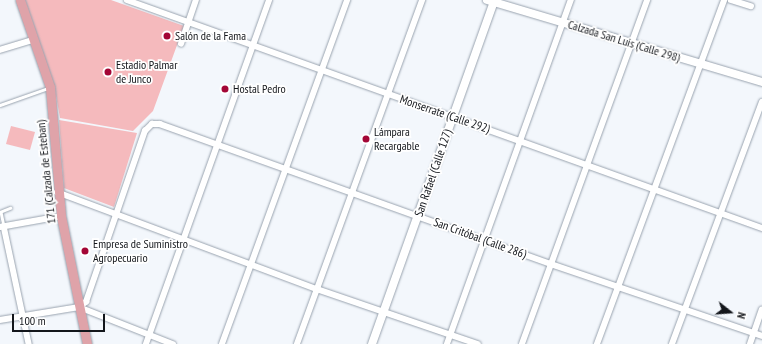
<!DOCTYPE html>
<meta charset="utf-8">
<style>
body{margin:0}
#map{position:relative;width:762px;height:344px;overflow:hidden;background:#f3f7fc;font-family:"PT Sans Narrow",sans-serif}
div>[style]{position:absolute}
.green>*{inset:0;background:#f5babd}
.roads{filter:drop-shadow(0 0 1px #99a3af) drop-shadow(0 0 1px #99a3af)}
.lane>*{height:2.5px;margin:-1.25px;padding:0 1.25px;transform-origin:1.25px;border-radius:1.25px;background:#fff}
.street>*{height:5.5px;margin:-2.75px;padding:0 2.75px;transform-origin:2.75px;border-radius:2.75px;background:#fff}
.secondary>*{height:8px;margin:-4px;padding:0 4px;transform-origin:4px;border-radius:4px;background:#fff}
.primary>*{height:9px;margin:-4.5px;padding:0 4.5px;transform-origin:4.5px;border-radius:4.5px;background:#dfa3a9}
.dots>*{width:11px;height:11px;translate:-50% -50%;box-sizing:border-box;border:2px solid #fff;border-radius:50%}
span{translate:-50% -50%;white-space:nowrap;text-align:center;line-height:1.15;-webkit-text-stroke:3.5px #fff;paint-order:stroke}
.poi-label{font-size:12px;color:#13161b}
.left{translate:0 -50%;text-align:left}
.street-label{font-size:12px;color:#13161b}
.north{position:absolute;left:710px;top:292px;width:40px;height:40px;-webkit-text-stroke:3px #fff;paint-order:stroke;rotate:107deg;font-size:11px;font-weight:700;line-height:16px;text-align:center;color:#13161b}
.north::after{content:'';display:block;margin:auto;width:14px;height:18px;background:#13161b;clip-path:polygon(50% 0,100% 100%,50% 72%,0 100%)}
.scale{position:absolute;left:12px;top:314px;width:93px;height:18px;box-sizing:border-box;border:2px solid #13161b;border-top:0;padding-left:5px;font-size:12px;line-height:14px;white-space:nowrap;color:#13161b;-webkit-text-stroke:3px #fff;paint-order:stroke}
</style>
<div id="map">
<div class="green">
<i style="clip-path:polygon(25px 0,111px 0,184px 26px,153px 111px,133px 131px,60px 118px,55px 90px)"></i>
<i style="clip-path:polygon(59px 120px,137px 133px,114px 207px,64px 188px)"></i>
<i style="clip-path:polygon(11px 126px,35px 132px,30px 150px,6px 144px)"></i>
</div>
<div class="roads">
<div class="lane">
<i style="left:0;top:105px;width:51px;rotate:-19.5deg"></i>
<i style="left:0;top:212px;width:11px;rotate:-22deg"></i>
<i style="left:1px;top:212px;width:14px;rotate:78deg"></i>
</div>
<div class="street">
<i style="left:127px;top:0;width:675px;rotate:19.75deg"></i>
<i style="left:731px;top:0;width:21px;rotate:17deg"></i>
<i style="left:181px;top:44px;width:46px;rotate:-71.2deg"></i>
<i style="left:0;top:50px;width:34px;rotate:-17deg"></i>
<i style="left:57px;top:192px;width:278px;rotate:20.5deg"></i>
<i style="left:317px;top:289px;width:170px;rotate:18.9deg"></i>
<i style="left:4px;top:226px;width:121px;rotate:78deg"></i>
<i style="left:0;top:227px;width:62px;rotate:-10.2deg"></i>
<i style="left:79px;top:307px;width:101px;rotate:21.5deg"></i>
<i style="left:0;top:320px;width:80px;rotate:-9.3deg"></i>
<i style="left:79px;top:307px;width:9px;rotate:-36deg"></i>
<i style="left:86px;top:302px;width:181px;rotate:-71deg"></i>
<i style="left:145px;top:131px;width:10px;rotate:-45deg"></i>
<i style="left:152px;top:124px;width:8px"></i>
<i style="left:160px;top:124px;width:415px;rotate:19.7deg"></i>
<i style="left:551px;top:264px;width:223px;rotate:18.8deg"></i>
<i style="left:146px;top:344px;width:365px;rotate:-70.3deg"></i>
<i style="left:222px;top:344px;width:366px;rotate:-70deg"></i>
<i style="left:297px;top:344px;width:366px;rotate:-70deg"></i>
<i style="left:447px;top:344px;width:366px;rotate:-70.2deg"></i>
<i style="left:522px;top:344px;width:366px;rotate:-70deg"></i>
<i style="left:597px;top:344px;width:367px;rotate:-69.7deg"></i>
<i style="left:672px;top:344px;width:258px;rotate:-69.6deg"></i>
<i style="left:750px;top:344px;width:36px;rotate:-71deg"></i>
</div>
<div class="secondary">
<i style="left:487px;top:0;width:287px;rotate:16.6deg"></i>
<i style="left:372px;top:344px;width:363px;rotate:-70.4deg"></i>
</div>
<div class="primary">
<i style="left:20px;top:0;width:92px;rotate:71deg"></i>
<i style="left:50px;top:87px;width:129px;rotate:85.1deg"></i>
<i style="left:61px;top:216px;width:131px;rotate:78.5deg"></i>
</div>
</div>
<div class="dots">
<i style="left:167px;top:36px;background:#a30636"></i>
<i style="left:108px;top:72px;background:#a30636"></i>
<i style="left:225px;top:89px;background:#a30636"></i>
<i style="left:366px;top:139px;background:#a30636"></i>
<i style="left:85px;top:251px;background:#a30636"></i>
</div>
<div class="poi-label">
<span class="left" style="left:175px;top:36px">Salón de la Fama</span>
<span class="left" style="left:116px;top:72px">Estadio Palmar<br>de Junco</span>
<span class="left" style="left:233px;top:89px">Hostal Pedro</span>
<span class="left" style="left:374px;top:139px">Lámpara<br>Recargable</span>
<span class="left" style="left:93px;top:251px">Empresa de Suministro<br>Agropecuario</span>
</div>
<div class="street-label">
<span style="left:624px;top:41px;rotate:17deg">Calzada San Luis (Calle 298)</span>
<span style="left:445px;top:114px;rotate:19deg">Monserrate (Calle 292)</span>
<span style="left:46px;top:172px;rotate:-96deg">171 (Calzada de Esteban)</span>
<span style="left:433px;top:173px;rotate:-71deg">San Rafael (Calle 127)</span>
<span style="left:480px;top:238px;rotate:20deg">San Critóbal (Calle 286)</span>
</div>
<div class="north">N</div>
<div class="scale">100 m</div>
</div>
